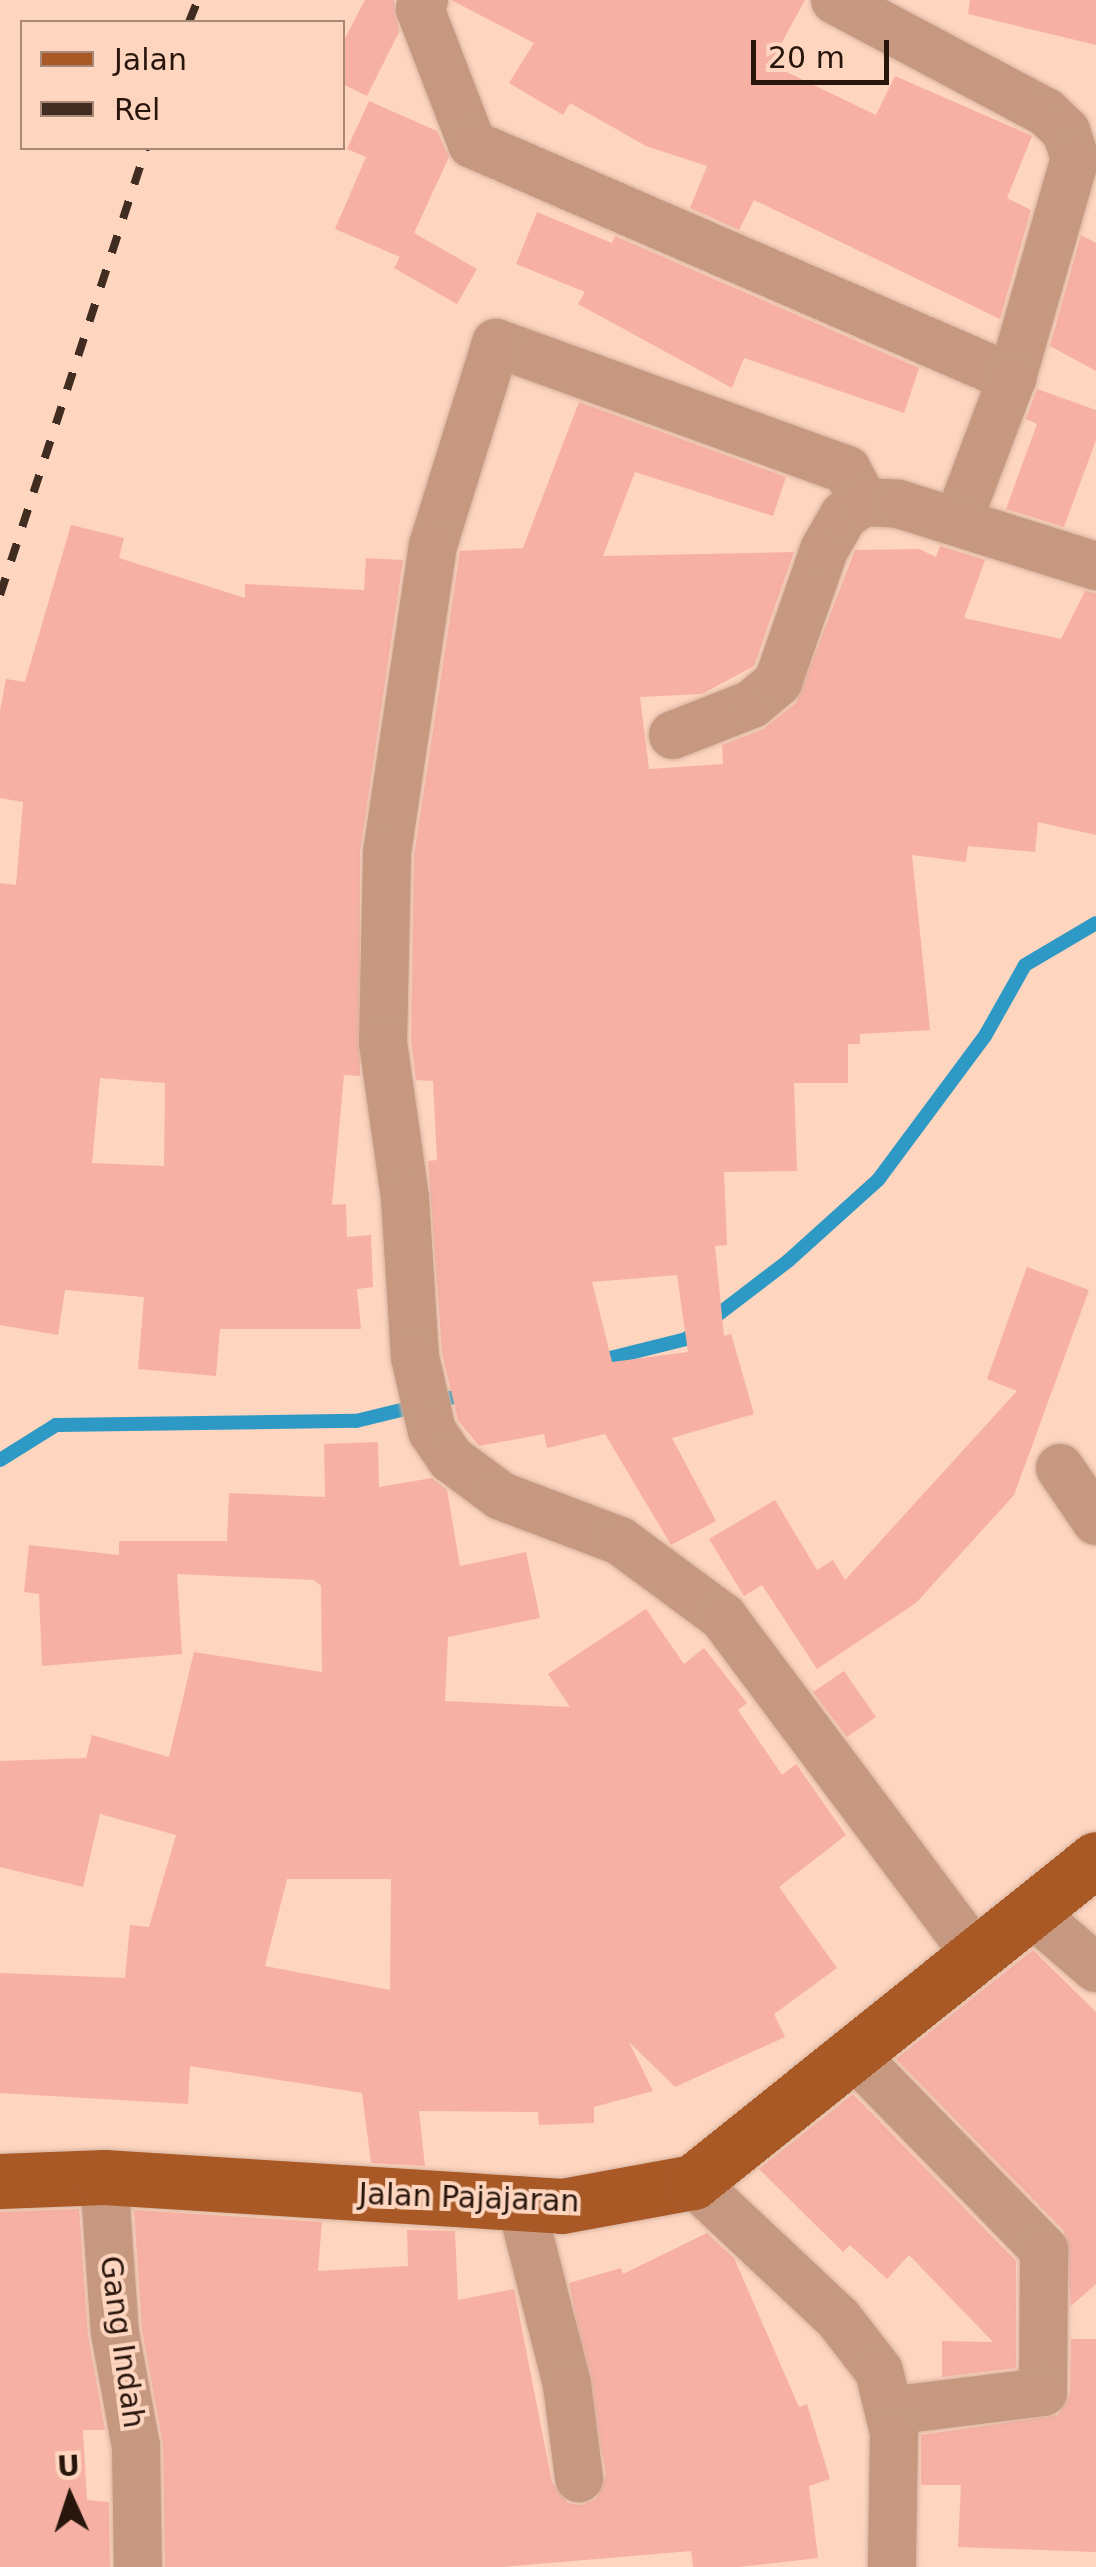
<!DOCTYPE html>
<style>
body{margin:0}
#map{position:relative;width:1096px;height:2567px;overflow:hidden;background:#fed5bf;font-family:"DejaVu Sans",sans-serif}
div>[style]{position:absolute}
.stream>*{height:14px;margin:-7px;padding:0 7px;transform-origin:7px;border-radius:7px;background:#2d99c4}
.building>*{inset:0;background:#f7b0a4}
.roads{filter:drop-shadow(0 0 2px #d7b39f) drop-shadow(0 0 2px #d7b39f)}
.minor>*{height:48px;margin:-24px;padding:0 24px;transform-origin:24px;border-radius:24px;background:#c5987f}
.major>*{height:55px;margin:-27.5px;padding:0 27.5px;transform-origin:27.5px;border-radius:27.5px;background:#a85926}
.rail>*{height:8px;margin-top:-4px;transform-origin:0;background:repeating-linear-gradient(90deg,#402c20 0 18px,transparent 0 36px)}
span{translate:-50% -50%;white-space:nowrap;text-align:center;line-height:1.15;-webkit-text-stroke:8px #fed5bf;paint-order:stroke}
.street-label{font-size:30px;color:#28160c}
.legend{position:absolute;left:20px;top:20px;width:325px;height:130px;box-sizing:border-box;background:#fed5bf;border:2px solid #a88977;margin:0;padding:12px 18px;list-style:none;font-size:30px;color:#28160c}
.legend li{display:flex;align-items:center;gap:20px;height:50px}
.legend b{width:50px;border:2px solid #a88977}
.north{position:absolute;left:20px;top:2447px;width:100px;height:100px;-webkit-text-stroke:8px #fed5bf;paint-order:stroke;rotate:357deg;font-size:28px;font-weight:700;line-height:40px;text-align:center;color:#28160c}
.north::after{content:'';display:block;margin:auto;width:35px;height:45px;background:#28160c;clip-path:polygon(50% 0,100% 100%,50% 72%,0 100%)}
.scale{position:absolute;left:751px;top:40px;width:138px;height:45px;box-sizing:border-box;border:5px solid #28160c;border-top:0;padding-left:12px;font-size:30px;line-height:35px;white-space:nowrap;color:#28160c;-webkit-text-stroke:8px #fed5bf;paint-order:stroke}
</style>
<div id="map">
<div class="stream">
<i style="left:594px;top:1362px;width:95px;rotate:-14deg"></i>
<i style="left:686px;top:1339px;width:128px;rotate:-37.4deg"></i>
<i style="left:788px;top:1261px;width:121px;rotate:-42deg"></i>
<i style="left:878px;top:1180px;width:179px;rotate:-53.4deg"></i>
<i style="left:985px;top:1036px;width:81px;rotate:-60.6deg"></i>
<i style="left:1025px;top:965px;width:82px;rotate:-30.6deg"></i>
<i style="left:0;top:1460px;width:66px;rotate:-32deg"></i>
<i style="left:56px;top:1425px;width:300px;rotate:-0.8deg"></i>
<i style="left:356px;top:1421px;width:118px;rotate:-13.7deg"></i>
</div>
<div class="building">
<i style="clip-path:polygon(365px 0,394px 0,399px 32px,367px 96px,342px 84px,342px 44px)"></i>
<i style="clip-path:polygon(451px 0,805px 0,770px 64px,876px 115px,895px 76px,1032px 136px,1007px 198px,1031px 210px,1000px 319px,754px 200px,739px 230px,690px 208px,707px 166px,646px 146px,570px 103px,563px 115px,509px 83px,534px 43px)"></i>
<i style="clip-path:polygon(970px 0,1096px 0,1096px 45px,968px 14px)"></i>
<i style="clip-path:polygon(369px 101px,437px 131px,449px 157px,414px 233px,477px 269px,457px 304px,394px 268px,400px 257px,335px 229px,366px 157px,347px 149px)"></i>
<i style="clip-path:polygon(537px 212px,612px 243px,615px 236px,919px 368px,904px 413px,744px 358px,732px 388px,578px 304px,585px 292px,516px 264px)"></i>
<i style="clip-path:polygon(1081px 235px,1096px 243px,1096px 371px,1050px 346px)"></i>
<i style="clip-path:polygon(1037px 389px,1096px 410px,1096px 440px,1064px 527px,1006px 509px,1037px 424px,1026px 419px)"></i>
<i style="clip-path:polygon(evenodd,579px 402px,786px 477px,773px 516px,635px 472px,603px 556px,794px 552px,754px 666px,702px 694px,640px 697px,649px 769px,723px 764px,722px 745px,763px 729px,796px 703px,855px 550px,919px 549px,936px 557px,940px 546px,985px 560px,964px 618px,1061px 639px,1085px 591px,1096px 593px,1096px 835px,1038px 822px,1035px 852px,968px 846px,966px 862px,912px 855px,930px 1030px,860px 1034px,860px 1044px,848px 1044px,848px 1083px,794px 1083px,797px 1171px,724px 1172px,727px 1245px,715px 1246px,724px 1336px,731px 1334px,754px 1414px,672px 1438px,716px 1521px,671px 1545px,605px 1434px,547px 1448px,544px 1434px,479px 1446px,458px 1420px,442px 1353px,428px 1161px,437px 1160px,433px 1081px,416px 1080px,411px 1041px,414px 856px,460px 551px,523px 548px,579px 402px,677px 1275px,688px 1352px,612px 1362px,592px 1282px,677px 1275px)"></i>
<i style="clip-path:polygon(evenodd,71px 525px,124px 538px,119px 558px,245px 598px,245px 584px,364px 590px,366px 558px,403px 560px,360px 853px,360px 1076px,344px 1075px,332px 1205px,346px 1204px,347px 1237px,371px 1235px,373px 1287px,357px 1289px,361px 1329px,220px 1329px,216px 1376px,138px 1369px,144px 1297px,65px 1290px,58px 1335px,0 1325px,0 883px,16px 885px,23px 802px,0 798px,0 711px,6px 679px,25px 682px,71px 525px,100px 1078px,165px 1083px,164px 1166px,92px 1163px,100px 1078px)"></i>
<i style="clip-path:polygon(1027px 1267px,1089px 1290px,1014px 1495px,916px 1603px,817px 1669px,762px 1585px,744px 1596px,709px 1539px,775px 1500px,817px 1570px,833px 1560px,845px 1580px,1017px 1391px,987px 1379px)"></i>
<i style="clip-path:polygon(evenodd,378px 1442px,379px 1487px,432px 1478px,447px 1490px,460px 1566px,526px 1552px,540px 1618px,448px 1637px,445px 1701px,570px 1707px,548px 1674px,646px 1609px,684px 1664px,704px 1648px,747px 1703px,738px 1710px,782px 1775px,796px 1764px,846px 1835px,779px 1887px,837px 1968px,774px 2014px,785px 2037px,675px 2087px,629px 2042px,653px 2091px,594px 2107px,594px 2123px,539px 2125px,538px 2112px,419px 2111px,425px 2166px,371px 2163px,362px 2093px,190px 2066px,188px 2104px,0 2093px,0 1973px,125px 1978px,130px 1925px,149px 1927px,176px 1835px,100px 1814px,83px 1887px,0 1867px,0 1761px,86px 1758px,92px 1735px,169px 1757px,194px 1652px,322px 1672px,321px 1586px,314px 1580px,177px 1574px,182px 1654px,42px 1666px,39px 1594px,24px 1592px,29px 1545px,119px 1555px,119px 1541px,227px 1541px,229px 1493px,325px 1497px,324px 1444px,378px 1442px,287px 1879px,391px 1879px,390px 1990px,265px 1966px,287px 1879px)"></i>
<i style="clip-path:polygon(844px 1671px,876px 1717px,847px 1737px,813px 1692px)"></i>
<i style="clip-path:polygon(1033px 1950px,1096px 2012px,1096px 2284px,1071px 2306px,1064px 2231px,896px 2059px)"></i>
<i style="clip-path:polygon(853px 2094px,1016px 2261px,1016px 2368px,942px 2377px,942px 2341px,993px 2342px,909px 2255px,887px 2279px,850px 2245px,843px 2252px,759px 2169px)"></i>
<i style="clip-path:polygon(79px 2209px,88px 2335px,105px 2430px,83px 2430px,87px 2500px,109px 2502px,110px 2567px,0 2567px,0 2212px)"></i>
<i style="clip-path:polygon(134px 2210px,322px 2222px,318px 2271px,408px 2266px,407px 2230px,455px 2231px,458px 2300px,514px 2289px,552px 2482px,568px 2503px,582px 2505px,596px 2499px,606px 2474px,569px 2283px,621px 2268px,623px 2274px,707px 2233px,734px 2258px,799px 2407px,807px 2404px,830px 2479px,809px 2486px,818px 2558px,739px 2567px,693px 2567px,691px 2551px,503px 2567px,165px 2567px,163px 2445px,142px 2330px)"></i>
<i style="clip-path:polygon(1071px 2339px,1096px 2339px,1096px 2552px,958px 2547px,961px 2485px,921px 2485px,921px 2435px,1058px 2415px,1070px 2393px)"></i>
</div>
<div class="roads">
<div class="minor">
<i style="left:424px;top:0;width:10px;rotate:114deg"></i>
<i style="left:420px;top:9px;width:145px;rotate:68.9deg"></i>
<i style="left:472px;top:144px;width:589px;rotate:23.43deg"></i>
<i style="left:835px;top:0;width:239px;rotate:28deg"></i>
<i style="left:1046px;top:112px;width:28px;rotate:44deg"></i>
<i style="left:1066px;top:131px;width:28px;rotate:72deg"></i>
<i style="left:1075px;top:158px;width:229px;rotate:106deg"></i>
<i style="left:1012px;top:378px;width:153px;rotate:110.7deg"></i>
<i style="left:864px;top:502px;width:36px;rotate:-118deg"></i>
<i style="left:847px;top:470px;width:373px;rotate:-160.1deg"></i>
<i style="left:496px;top:343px;width:212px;rotate:107.3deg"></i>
<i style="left:433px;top:545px;width:312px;rotate:98.5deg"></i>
<i style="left:387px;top:854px;width:189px;rotate:91.2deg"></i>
<i style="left:383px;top:1043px;width:157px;rotate:81.9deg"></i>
<i style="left:405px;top:1198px;width:159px;rotate:86.4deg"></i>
<i style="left:415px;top:1357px;width:76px;rotate:77.1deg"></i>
<i style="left:432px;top:1431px;width:34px;rotate:56deg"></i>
<i style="left:451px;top:1459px;width:62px;rotate:36.5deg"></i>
<i style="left:501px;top:1496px;width:127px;rotate:20.7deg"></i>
<i style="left:620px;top:1541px;width:128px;rotate:36.4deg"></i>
<i style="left:723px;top:1617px;width:421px;rotate:53.2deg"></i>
<i style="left:673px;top:735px;width:85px;rotate:-21.4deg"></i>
<i style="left:752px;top:704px;width:34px;rotate:-40deg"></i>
<i style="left:778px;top:682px;width:140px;rotate:-70.8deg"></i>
<i style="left:824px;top:550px;width:40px;rotate:-60.3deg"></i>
<i style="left:844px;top:515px;width:24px;rotate:-33deg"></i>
<i style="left:864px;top:502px;width:35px;rotate:3deg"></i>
<i style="left:899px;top:504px;width:207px;rotate:17.5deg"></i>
<i style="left:1060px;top:1468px;width:64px;rotate:55.8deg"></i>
<i style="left:1031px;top:1912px;width:86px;rotate:40.7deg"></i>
<i style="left:853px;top:2054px;width:274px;rotate:45.7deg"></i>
<i style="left:1044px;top:2250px;width:142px;rotate:90.4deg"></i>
<i style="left:1043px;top:2392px;width:155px;rotate:173deg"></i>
<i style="left:104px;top:2177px;width:156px;rotate:86deg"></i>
<i style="left:115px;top:2333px;width:115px;rotate:79.5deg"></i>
<i style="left:136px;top:2446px;width:121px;rotate:89.1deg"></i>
<i style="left:693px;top:2182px;width:199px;rotate:43.2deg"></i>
<i style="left:838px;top:2318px;width:67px;rotate:52.3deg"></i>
<i style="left:879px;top:2371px;width:64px;rotate:76.4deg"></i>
<i style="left:894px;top:2433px;width:134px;rotate:90.9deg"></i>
<i style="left:520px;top:2200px;width:191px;rotate:75.7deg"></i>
<i style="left:567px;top:2385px;width:94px;rotate:82.6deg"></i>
</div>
<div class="major">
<i style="left:0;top:2181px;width:104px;rotate:-2.2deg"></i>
<i style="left:104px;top:2177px;width:459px;rotate:3.6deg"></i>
<i style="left:562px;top:2206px;width:133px;rotate:-10.4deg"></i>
<i style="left:693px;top:2182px;width:516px;rotate:-38.71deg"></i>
</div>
</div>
<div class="rail">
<i style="left:189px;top:22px;width:24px;rotate:-68deg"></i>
<i style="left:0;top:595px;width:470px;rotate:-71.9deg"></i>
</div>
<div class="street-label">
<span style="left:469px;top:2198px;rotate:2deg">Jalan Pajajaran</span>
<span style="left:122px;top:2342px;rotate:82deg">Gang Indah</span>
</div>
<ul class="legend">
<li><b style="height:12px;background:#a85926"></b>Jalan</li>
<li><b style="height:12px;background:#402c20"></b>Rel</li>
</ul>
<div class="north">U</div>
<div class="scale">20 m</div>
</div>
